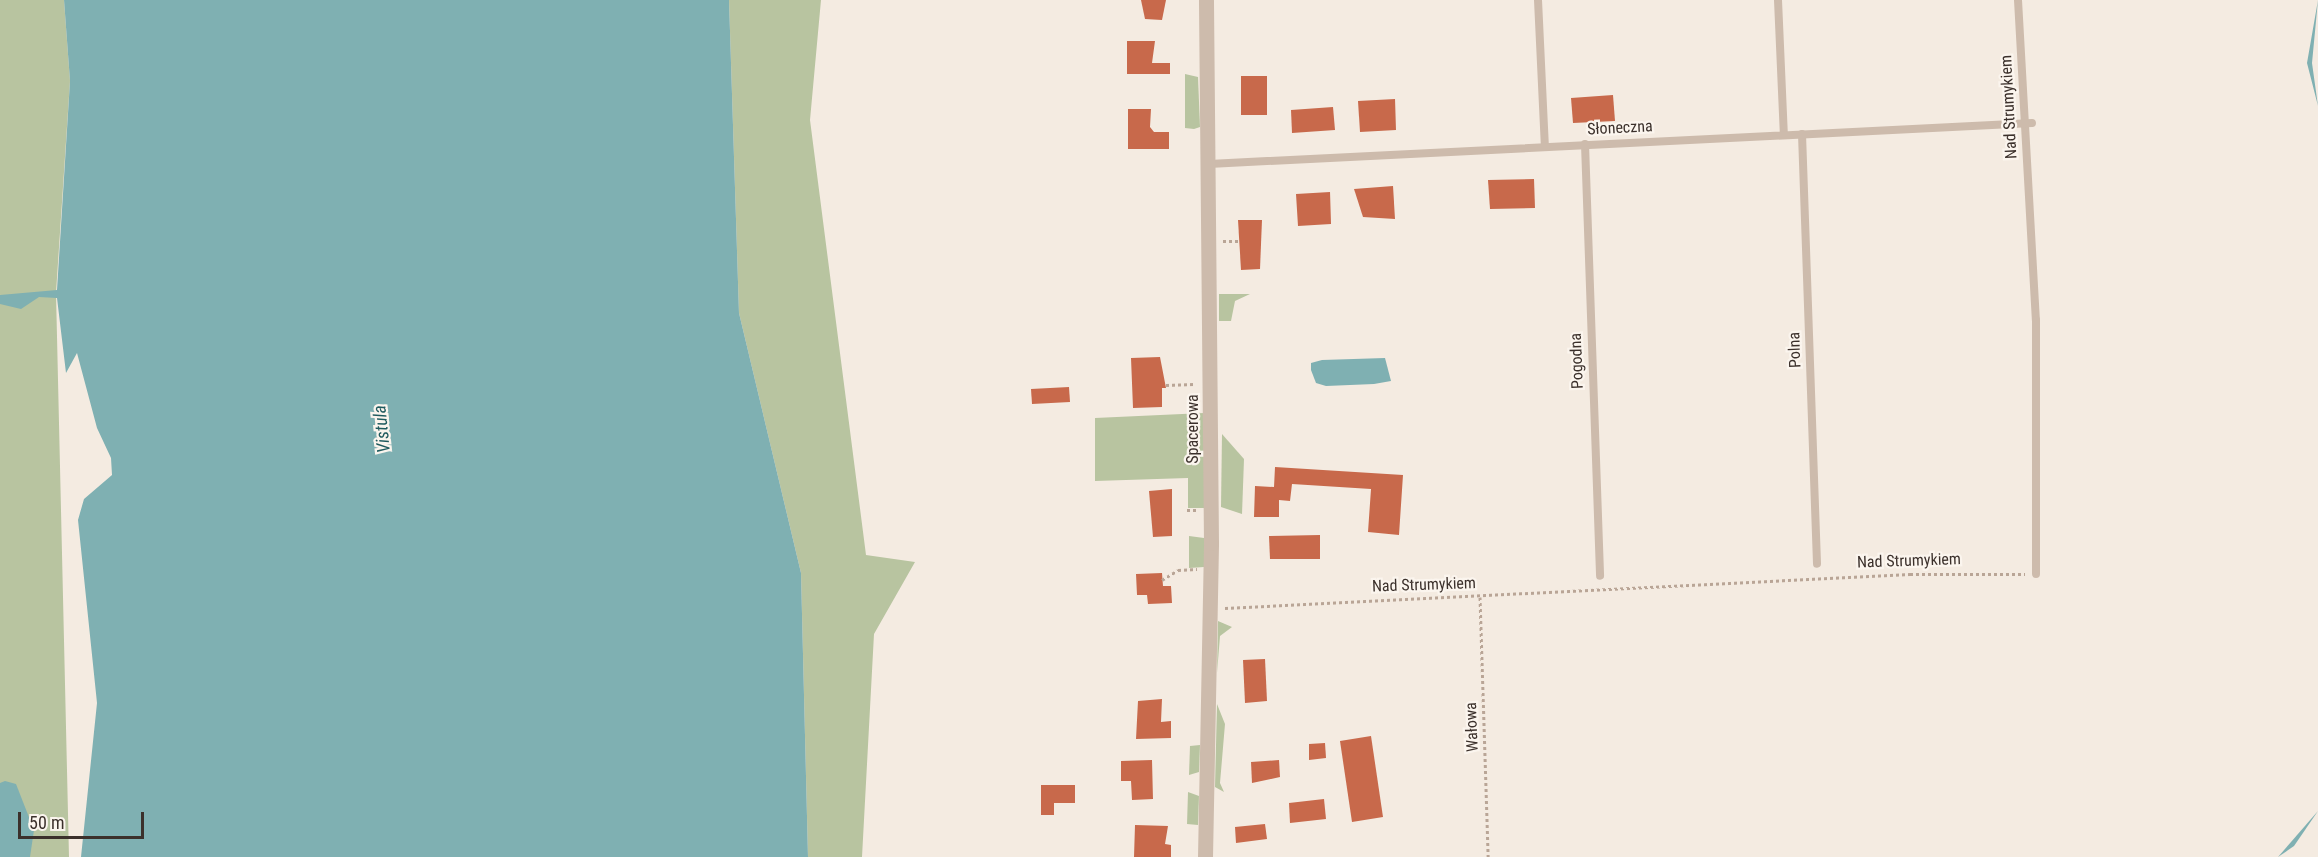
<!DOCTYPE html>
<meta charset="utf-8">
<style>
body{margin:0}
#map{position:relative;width:2318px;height:857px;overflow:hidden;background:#f4ebe1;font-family:"Roboto Condensed",sans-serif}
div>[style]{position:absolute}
.green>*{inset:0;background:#b8c4a0}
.water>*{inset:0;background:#7fb0b2}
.building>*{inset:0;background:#c8694b}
.path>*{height:3px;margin-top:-1.5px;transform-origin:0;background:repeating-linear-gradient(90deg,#b9a596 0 3px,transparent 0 6px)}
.service>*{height:8px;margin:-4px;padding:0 4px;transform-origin:4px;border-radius:4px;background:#cdbbac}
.minor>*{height:15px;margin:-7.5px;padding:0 7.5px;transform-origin:7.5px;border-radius:7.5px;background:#cdbbac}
span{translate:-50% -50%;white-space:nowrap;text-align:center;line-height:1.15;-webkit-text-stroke:4.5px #fbf5ee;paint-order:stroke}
.street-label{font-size:16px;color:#3b302b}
.water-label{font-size:18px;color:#1f5a5e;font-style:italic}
.scale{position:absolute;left:18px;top:812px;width:126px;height:27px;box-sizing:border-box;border:3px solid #3b302b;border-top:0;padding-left:8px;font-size:18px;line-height:21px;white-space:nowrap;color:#3b302b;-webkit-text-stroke:4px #fbf5ee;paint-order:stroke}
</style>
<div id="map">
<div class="green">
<i style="clip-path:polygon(0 0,64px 0,70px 81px,56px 293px,69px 857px,0 857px)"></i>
<i style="clip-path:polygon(729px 0,821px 0,810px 120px,866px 555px,915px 562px,874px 634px,862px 857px,808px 857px,801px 573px,739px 313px)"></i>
<i style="clip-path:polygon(1185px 74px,1198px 77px,1200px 127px,1194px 129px,1185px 128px)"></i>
<i style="clip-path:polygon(1219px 294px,1250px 294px,1235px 301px,1231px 321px,1219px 321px)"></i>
<i style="clip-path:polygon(1204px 413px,1204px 508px,1188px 508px,1188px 478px,1095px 481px,1095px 418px)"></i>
<i style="clip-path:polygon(1222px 434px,1244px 459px,1242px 514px,1221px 507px)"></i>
<i style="clip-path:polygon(1189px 536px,1204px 538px,1204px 567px,1189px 568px)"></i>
<i style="clip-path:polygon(1218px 621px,1232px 627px,1220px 636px,1217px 673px)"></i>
<i style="clip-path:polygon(1217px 704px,1225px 724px,1220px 783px,1224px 792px,1215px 787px)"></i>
<i style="clip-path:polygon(1200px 745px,1199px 772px,1189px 775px,1190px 746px)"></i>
<i style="clip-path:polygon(1188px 792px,1199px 796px,1198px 825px,1187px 824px)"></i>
</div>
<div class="water">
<i style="clip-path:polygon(64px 0,729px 0,739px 313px,801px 573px,808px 857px,81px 857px,97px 703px,78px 520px,84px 499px,112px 475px,111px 458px,97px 428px,77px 353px,66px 373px,57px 298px,39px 297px,21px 309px,0 304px,0 295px,57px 290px,70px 81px)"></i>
<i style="clip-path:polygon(2318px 0,2312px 63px,2318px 106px,2307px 63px)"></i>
<i style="clip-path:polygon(1385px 358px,1391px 381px,1374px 384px,1326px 386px,1316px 383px,1311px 370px,1311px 363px,1322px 360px)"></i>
<i style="clip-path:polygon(5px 781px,16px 784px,34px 830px,30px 857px,0 857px,0 783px)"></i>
<i style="clip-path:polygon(2318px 811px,2294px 846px,2278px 857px,2311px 819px)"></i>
</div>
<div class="building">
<i style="clip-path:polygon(1141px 0,1166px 0,1162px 20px,1145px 19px)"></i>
<i style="clip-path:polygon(1127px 41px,1155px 41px,1152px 63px,1170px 63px,1170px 74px,1127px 74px)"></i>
<i style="clip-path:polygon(1241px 76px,1267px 76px,1267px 115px,1241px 115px)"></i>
<i style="clip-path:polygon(1613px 95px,1615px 121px,1573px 123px,1571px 98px)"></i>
<i style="clip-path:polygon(1395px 99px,1396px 130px,1360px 132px,1358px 101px)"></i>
<i style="clip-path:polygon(1333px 107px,1335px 130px,1292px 133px,1291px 110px)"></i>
<i style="clip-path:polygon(1128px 109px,1151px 109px,1150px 127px,1154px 132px,1169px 132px,1169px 149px,1128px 149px)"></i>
<i style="clip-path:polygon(1534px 179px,1535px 208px,1490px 209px,1488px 180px)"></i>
<i style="clip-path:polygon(1393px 186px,1395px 219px,1363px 217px,1354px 189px)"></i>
<i style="clip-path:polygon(1330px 192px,1331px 224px,1298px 226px,1296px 194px)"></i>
<i style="clip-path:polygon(1238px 220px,1262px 220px,1260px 269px,1241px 270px)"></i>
<i style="clip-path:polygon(1160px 357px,1166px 388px,1162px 388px,1162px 407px,1133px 408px,1131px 358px)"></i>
<i style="clip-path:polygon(1069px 387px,1070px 402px,1032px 404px,1031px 389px)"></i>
<i style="clip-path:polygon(1275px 467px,1403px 475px,1399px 535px,1368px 532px,1371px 489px,1292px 484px,1290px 501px,1279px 500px,1279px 517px,1254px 517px,1255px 486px,1274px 487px)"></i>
<i style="clip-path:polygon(1172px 489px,1172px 536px,1153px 537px,1149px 491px)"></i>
<i style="clip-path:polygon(1320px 535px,1320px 559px,1270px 559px,1269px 536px)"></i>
<i style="clip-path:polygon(1162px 573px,1163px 586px,1171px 586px,1172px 603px,1148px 604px,1147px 595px,1137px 595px,1136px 574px)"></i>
<i style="clip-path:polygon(1265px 659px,1267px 701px,1245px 703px,1243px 660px)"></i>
<i style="clip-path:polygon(1162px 699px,1161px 722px,1171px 721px,1171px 738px,1136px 739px,1138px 701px)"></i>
<i style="clip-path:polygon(1371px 736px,1383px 817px,1352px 822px,1340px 741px)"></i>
<i style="clip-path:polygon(1325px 743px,1326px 758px,1309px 760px,1309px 744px)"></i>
<i style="clip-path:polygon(1152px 760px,1153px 799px,1132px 800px,1131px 781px,1121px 781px,1121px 761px)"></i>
<i style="clip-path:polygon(1279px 760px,1280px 777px,1252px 783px,1251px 762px)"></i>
<i style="clip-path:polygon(1041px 785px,1075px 785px,1075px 803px,1054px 803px,1054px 815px,1041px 815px)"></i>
<i style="clip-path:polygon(1324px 799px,1326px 819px,1290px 823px,1289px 803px)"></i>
<i style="clip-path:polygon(1265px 824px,1267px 839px,1236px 843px,1235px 827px)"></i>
<i style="clip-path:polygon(1135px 825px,1168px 826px,1165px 844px,1171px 845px,1171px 857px,1134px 857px)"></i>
</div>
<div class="path">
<i style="left:1223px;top:241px;width:15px"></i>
<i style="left:1166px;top:385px;width:28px;rotate:-2deg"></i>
<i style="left:1187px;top:510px;width:10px"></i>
<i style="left:1162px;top:580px;width:19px;rotate:-32deg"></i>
<i style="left:1178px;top:570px;width:19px;rotate:-3deg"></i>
<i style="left:1480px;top:597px;width:260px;rotate:88.2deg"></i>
<i style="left:1225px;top:608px;width:686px;rotate:-2.84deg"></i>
<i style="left:1910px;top:574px;width:115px"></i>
</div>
<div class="service">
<i style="left:1538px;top:0;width:146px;rotate:87.3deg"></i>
<i style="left:1778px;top:0;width:135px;rotate:87.5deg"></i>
<i style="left:2018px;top:0;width:321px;rotate:86.8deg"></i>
<i style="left:2036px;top:320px;width:254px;rotate:90deg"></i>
<i style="left:1802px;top:134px;width:430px;rotate:88deg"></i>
<i style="left:1585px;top:144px;width:432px;rotate:88deg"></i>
<i style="left:1209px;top:164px;width:824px;rotate:-2.85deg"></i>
</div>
<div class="minor">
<i style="left:1205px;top:857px;width:314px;rotate:-88.9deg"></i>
<i style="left:1211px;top:543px;width:543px;rotate:-90.53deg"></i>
</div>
<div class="street-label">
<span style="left:2009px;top:107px;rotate:-93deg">Nad Strumykiem</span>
<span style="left:1620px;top:128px;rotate:-3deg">Słoneczna</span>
<span style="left:1795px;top:350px;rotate:-92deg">Polna</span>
<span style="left:1577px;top:361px;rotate:-92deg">Pogodna</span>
<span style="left:1193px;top:429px;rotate:-90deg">Spacerowa</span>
<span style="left:1909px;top:561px;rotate:-2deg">Nad Strumykiem</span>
<span style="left:1424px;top:585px;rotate:-2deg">Nad Strumykiem</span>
<span style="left:1472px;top:727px;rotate:-92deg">Wałowa</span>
</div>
<div class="water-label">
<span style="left:382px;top:429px;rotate:-96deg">Vistula</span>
</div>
<div class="scale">50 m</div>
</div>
